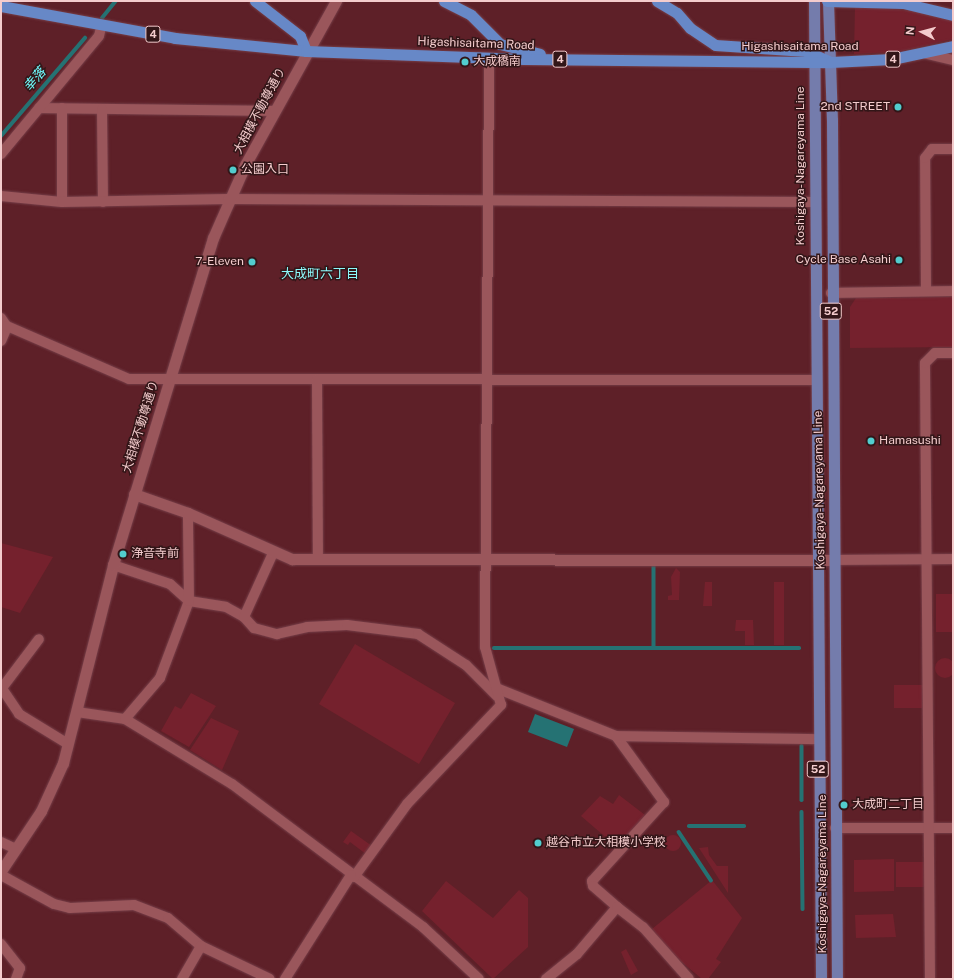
<!DOCTYPE html>
<meta charset="utf-8">
<style>
body{margin:0}
#map{position:relative;width:954px;height:980px;overflow:hidden;background:#5e2028;font-family:"Public Sans","Noto Sans JP",sans-serif}
div>[style]{position:absolute}
.green>*{inset:0;background:#75212d}
.round{border-radius:50%}
.water>*{inset:0;background:#257273}
.stream>*{height:3.5px;margin:-1.75px;padding:0 1.75px;transform-origin:1.75px;border-radius:1.75px;background:#257273}
.roads{filter:drop-shadow(0 0 1px #763f49) drop-shadow(0 0 1px #763f49)}
.minor>*{height:10px;margin:-5px;padding:0 5px;transform-origin:5px;border-radius:5px;background:#9a565b}
.tertiary>*{height:11px;margin:-5.5px;padding:0 5.5px;transform-origin:5.5px;border-radius:5.5px;background:#9a565b}
.primary>*{height:11px;margin:-5.5px;padding:0 5.5px;transform-origin:5.5px;border-radius:5.5px;background:#747cac}
.trunk>*{height:11px;margin:-5.5px;padding:0 5.5px;transform-origin:5.5px;border-radius:5.5px;background:#6788c7}
.dots>*{width:11px;height:11px;translate:-50% -50%;box-sizing:border-box;border:2px solid #321618;border-radius:50%}
span{translate:-50% -50%;white-space:nowrap;text-align:center;line-height:1.15;-webkit-text-stroke:3px #321618;paint-order:stroke}
.shield-label span{padding:1px 3px;background:#321618;border:1px solid;border-radius:3px;-webkit-text-stroke-width:0}
.shield-label{font-size:11px;color:#f4cccd;font-weight:700}
.street-label{font-size:12px;color:#f4cccd}
.poi-label{font-size:12px;color:#f4cccd}
.left{translate:0 -50%;text-align:left}
.right{translate:-100% -50%;text-align:right}
.water-label{font-size:13px;color:#70fcfe;font-style:italic}
.neighbourhood-label{font-size:13px;color:#8df9fa}
.frame{position:absolute;inset:0;border:2px solid #f4cccd;pointer-events:none}
.north{position:absolute;left:902px;top:12px;width:40px;height:40px;-webkit-text-stroke:3px #321618;paint-order:stroke;rotate:276deg;font-size:11px;font-weight:700;line-height:16px;text-align:center;color:#f4cccd}
.north::after{content:'';display:block;margin:auto;width:14px;height:18px;background:#f4cccd;clip-path:polygon(50% 0,100% 100%,50% 72%,0 100%)}
</style>
<div id="map">
<div class="green">
<i style="clip-path:polygon(855px 7px,929px 12px,953px 21px,953px 39px,897px 52px,854px 54px)"></i>
<i style="clip-path:polygon(953px 297px,953px 347px,850px 348px,850px 307px,856px 298px)"></i>
<i style="clip-path:polygon(1px 543px,53px 557px,20px 613px,1px 607px)"></i>
<i style="clip-path:polygon(676px 568px,680px 572px,679px 600px,668px 600px,668px 596px,672px 595px,671px 577px)"></i>
<i style="clip-path:polygon(705px 582px,712px 582px,712px 606px,703px 606px)"></i>
<i style="clip-path:polygon(774px 582px,784px 582px,784px 645px,774px 645px)"></i>
<i style="clip-path:polygon(936px 594px,953px 594px,953px 632px,936px 632px)"></i>
<i style="clip-path:polygon(736px 620px,753px 620px,754px 645px,745px 645px,745px 631px,735px 631px)"></i>
<i style="clip-path:polygon(355px 644px,455px 703px,419px 764px,319px 704px)"></i>
<i class="round" style="left:935px;top:658px;width:20px;height:20px"></i>
<i style="clip-path:polygon(894px 685px,923px 685px,922px 708px,894px 708px)"></i>
<i style="clip-path:polygon(191px 693px,216px 706px,189px 747px,161px 731px,175px 706px,181px 709px)"></i>
<i style="clip-path:polygon(211px 718px,239px 731px,222px 770px,190px 750px)"></i>
<i style="clip-path:polygon(619px 795px,645px 815px,617px 847px,581px 816px,600px 796px,613px 804px)"></i>
<i style="clip-path:polygon(351px 831px,372px 846px,366px 854px,350px 842px,348px 845px,343px 842px)"></i>
<i class="round" style="left:665px;top:835px;width:16px;height:16px"></i>
<i style="clip-path:polygon(708px 847px,709px 855px,717px 866px,728px 866px,728px 893px,699px 848px)"></i>
<i style="clip-path:polygon(894px 859px,894px 891px,854px 892px,854px 860px)"></i>
<i style="clip-path:polygon(896px 862px,925px 862px,924px 887px,896px 887px)"></i>
<i style="clip-path:polygon(712px 880px,742px 918px,716px 959px,721px 962px,708px 979px,702px 979px,671px 953px,652px 929px)"></i>
<i style="clip-path:polygon(446px 881px,493px 918px,519px 890px,528px 898px,528px 947px,493px 979px,422px 911px)"></i>
<i style="clip-path:polygon(893px 914px,896px 937px,856px 938px,855px 915px)"></i>
<i style="clip-path:polygon(626px 949px,638px 971px,631px 975px,621px 952px)"></i>
</div>
<div class="water">
<i style="clip-path:polygon(535px 714px,574px 729px,567px 747px,528px 732px)"></i>
</div>
<div class="stream">
<i style="left:102px;top:18px;width:22px;rotate:-51deg"></i>
<i style="left:1px;top:136px;width:129px;rotate:-49.4deg"></i>
<i style="left:654px;top:566px;width:82px;rotate:90deg"></i>
<i style="left:494px;top:648px;width:305px"></i>
<i style="left:802px;top:746px;width:54px;rotate:90deg"></i>
<i style="left:802px;top:812px;width:97px;rotate:89.4deg"></i>
<i style="left:689px;top:826px;width:55px"></i>
<i style="left:679px;top:832px;width:58px;rotate:56.3deg"></i>
</div>
<div class="roads">
<div class="minor">
<i style="left:927px;top:54px;width:27px;rotate:13deg"></i>
<i style="left:39px;top:108px;width:235px;rotate:0.7deg"></i>
<i style="left:62px;top:108px;width:94px;rotate:90deg"></i>
<i style="left:102px;top:109px;width:93px;rotate:89.4deg"></i>
<i style="left:1px;top:154px;width:153px;rotate:-50.3deg"></i>
<i style="left:99px;top:36px;width:9px;rotate:-77deg"></i>
<i style="left:1px;top:196px;width:61px;rotate:5.6deg"></i>
<i style="left:62px;top:202px;width:166px;rotate:-1deg"></i>
<i style="left:228px;top:199px;width:586px;rotate:0.29deg"></i>
<i style="left:926px;top:291px;width:133px;rotate:-90.4deg"></i>
<i style="left:925px;top:158px;width:11px;rotate:-52deg"></i>
<i style="left:932px;top:149px;width:21px"></i>
<i style="left:831px;top:293px;width:122px;rotate:-0.9deg"></i>
<i style="left:1px;top:318px;width:11px;rotate:56deg"></i>
<i style="left:7px;top:327px;width:15px;rotate:113deg"></i>
<i style="left:7px;top:326px;width:133px;rotate:23.5deg"></i>
<i style="left:129px;top:379px;width:685px;rotate:0.08deg"></i>
<i style="left:317px;top:379px;width:180px;rotate:89.7deg"></i>
<i style="left:834px;top:560px;width:119px;rotate:-0.5deg"></i>
<i style="left:113px;top:565px;width:60px;rotate:18.4deg"></i>
<i style="left:170px;top:584px;width:25px;rotate:42deg"></i>
<i style="left:189px;top:601px;width:37px;rotate:9deg"></i>
<i style="left:226px;top:607px;width:21px;rotate:29deg"></i>
<i style="left:244px;top:617px;width:15px;rotate:48deg"></i>
<i style="left:254px;top:628px;width:24px;rotate:15deg"></i>
<i style="left:277px;top:634px;width:31px;rotate:-13deg"></i>
<i style="left:307px;top:627px;width:40px;rotate:-2.9deg"></i>
<i style="left:347px;top:625px;width:72px;rotate:7.2deg"></i>
<i style="left:418px;top:634px;width:57px;rotate:32.9deg"></i>
<i style="left:466px;top:665px;width:44px;rotate:45deg"></i>
<i style="left:244px;top:617px;width:70px;rotate:-65.6deg"></i>
<i style="left:1px;top:687px;width:32px;rotate:56deg"></i>
<i style="left:19px;top:714px;width:57px;rotate:31.5deg"></i>
<i style="left:2px;top:688px;width:61px;rotate:-52.9deg"></i>
<i style="left:496px;top:688px;width:129px;rotate:21.8deg"></i>
<i style="left:616px;top:736px;width:82px;rotate:54deg"></i>
<i style="left:664px;top:802px;width:107px;rotate:132.3deg"></i>
<i style="left:592px;top:881px;width:5px;rotate:79deg"></i>
<i style="left:593px;top:886px;width:32px;rotate:41deg"></i>
<i style="left:617px;top:907px;width:62px;rotate:130.4deg"></i>
<i style="left:577px;top:954px;width:40px;rotate:141deg"></i>
<i style="left:77px;top:712px;width:49px;rotate:8.3deg"></i>
<i style="left:125px;top:719px;width:125px;rotate:31.3deg"></i>
<i style="left:232px;top:784px;width:239px;rotate:36.8deg"></i>
<i style="left:423px;top:927px;width:76px;rotate:42.9deg"></i>
<i style="left:125px;top:719px;width:54px;rotate:-49.5deg"></i>
<i style="left:160px;top:678px;width:82px;rotate:-69.4deg"></i>
<i style="left:189px;top:601px;width:88px;rotate:-90.7deg"></i>
<i style="left:616px;top:736px;width:202px;rotate:0.9deg"></i>
<i style="left:835px;top:828px;width:118px"></i>
<i style="left:1px;top:842px;width:17px;rotate:25deg"></i>
<i style="left:1px;top:875px;width:60px;rotate:28.7deg"></i>
<i style="left:54px;top:904px;width:16px;rotate:14deg"></i>
<i style="left:70px;top:908px;width:64px;rotate:-2.7deg"></i>
<i style="left:134px;top:905px;width:36px;rotate:21deg"></i>
<i style="left:168px;top:918px;width:43px;rotate:40.3deg"></i>
<i style="left:201px;top:946px;width:76px;rotate:25.6deg"></i>
<i style="left:354px;top:877px;width:90px;rotate:-54deg"></i>
<i style="left:407px;top:804px;width:137px;rotate:-46.5deg"></i>
<i style="left:501px;top:705px;width:60px;rotate:-105.4deg"></i>
<i style="left:485px;top:647px;width:589px;rotate:-89.61deg"></i>
<i style="left:617px;top:907px;width:33px;rotate:38deg"></i>
<i style="left:643px;top:927px;width:69px;rotate:48.5deg"></i>
<i style="left:1px;top:944px;width:31px;rotate:52deg"></i>
<i style="left:20px;top:968px;width:12px;rotate:110deg"></i>
<i style="left:182px;top:979px;width:38px;rotate:-60deg"></i>
<i style="left:285px;top:979px;width:123px;rotate:-57.6deg"></i>
<i style="left:930px;top:979px;width:616px;rotate:-90.47deg"></i>
<i style="left:925px;top:363px;width:14px;rotate:-45deg"></i>
<i style="left:935px;top:353px;width:18px"></i>
</div>
<div class="tertiary">
<i style="left:134px;top:494px;width:57px;rotate:19.4deg"></i>
<i style="left:188px;top:513px;width:114px;rotate:23.9deg"></i>
<i style="left:292px;top:559px;width:542px;rotate:0.11deg"></i>
<i style="left:1px;top:871px;width:72px;rotate:-56.3deg"></i>
<i style="left:41px;top:811px;width:53px;rotate:-65.4deg"></i>
<i style="left:63px;top:763px;width:204px;rotate:-75.8deg"></i>
<i style="left:113px;top:565px;width:342px;rotate:-73deg"></i>
<i style="left:213px;top:238px;width:80px;rotate:-66.3deg"></i>
<i style="left:245px;top:165px;width:188px;rotate:-61deg"></i>
</div>
<div class="primary">
<i style="left:814px;top:1px;width:978px;rotate:89.59deg"></i>
<i style="left:828px;top:1px;width:119px;rotate:88.1deg"></i>
<i style="left:832px;top:120px;width:859px;rotate:89.67deg"></i>
</div>
<div class="trunk">
<i style="left:255px;top:1px;width:57px;rotate:37.9deg"></i>
<i style="left:300px;top:36px;width:16px;rotate:68deg"></i>
<i style="left:444px;top:1px;width:30px;rotate:27deg"></i>
<i style="left:471px;top:15px;width:41px;rotate:45deg"></i>
<i style="left:500px;top:44px;width:41px;rotate:14deg"></i>
<i style="left:657px;top:1px;width:23px;rotate:31deg"></i>
<i style="left:677px;top:13px;width:20px;rotate:49deg"></i>
<i style="left:690px;top:28px;width:30px;rotate:34deg"></i>
<i style="left:715px;top:45px;width:91px;rotate:3.8deg"></i>
<i style="left:806px;top:51px;width:27px;rotate:24deg"></i>
<i style="left:827px;top:1px;width:76px;rotate:1.5deg"></i>
<i style="left:903px;top:3px;width:51px;rotate:13.5deg"></i>
<i style="left:1px;top:6px;width:177px;rotate:10.4deg"></i>
<i style="left:175px;top:38px;width:132px;rotate:5.7deg"></i>
<i style="left:306px;top:51px;width:218px;rotate:2.1deg"></i>
<i style="left:524px;top:59px;width:307px;rotate:0.6deg"></i>
<i style="left:831px;top:62px;width:61px;rotate:-2.8deg"></i>
<i style="left:892px;top:59px;width:62px;rotate:-12deg"></i>
</div>
</div>
<div class="dots">
<i style="left:465px;top:62px;background:#52cdce"></i>
<i style="left:898px;top:107px;background:#52cdce"></i>
<i style="left:233px;top:170px;background:#52cdce"></i>
<i style="left:899px;top:260px;background:#52cdce"></i>
<i style="left:252px;top:262px;background:#52cdce"></i>
<i style="left:871px;top:441px;background:#52cdce"></i>
<i style="left:123px;top:554px;background:#52cdce"></i>
<i style="left:844px;top:805px;background:#52cdce"></i>
<i style="left:538px;top:843px;background:#52cdce"></i>
</div>
<div class="shield-label">
<span style="left:153px;top:34px">4</span>
<span style="left:560px;top:59px">4</span>
<span style="left:893px;top:59px">4</span>
<span style="left:831px;top:311px">52</span>
<span style="left:818px;top:769px">52</span>
</div>
<div class="street-label">
<span style="left:476px;top:44px;rotate:2deg">Higashisaitama Road</span>
<span style="left:800px;top:47px">Higashisaitama Road</span>
<span style="left:260px;top:111px;rotate:-62deg">大相模不動尊通り</span>
<span style="left:801px;top:166px;rotate:-90deg">Koshigaya-Nagareyama Line</span>
<span style="left:141px;top:427px;rotate:-73deg">大相模不動尊通り</span>
<span style="left:820px;top:490px;rotate:-91deg">Koshigaya-Nagareyama Line</span>
<span style="left:823px;top:874px;rotate:-90deg">Koshigaya-Nagareyama Line</span>
</div>
<div class="poi-label">
<span class="left" style="left:473px;top:62px">大成橋南</span>
<span class="right" style="left:890px;top:107px">2nd STREET</span>
<span class="left" style="left:241px;top:170px">公園入口</span>
<span class="right" style="left:891px;top:260px">Cycle Base Asahi</span>
<span class="right" style="left:244px;top:262px">7-Eleven</span>
<span class="left" style="left:879px;top:441px">Hamasushi</span>
<span class="left" style="left:131px;top:554px">浄音寺前</span>
<span class="left" style="left:852px;top:805px">大成町二丁目</span>
<span class="left" style="left:546px;top:843px">越谷市立大相模小学校</span>
</div>
<div class="water-label">
<span style="left:35px;top:80px;rotate:-49deg">幸落</span>
</div>
<div class="neighbourhood-label">
<span style="left:320px;top:274px">大成町六丁目</span>
</div>
<div class="frame"></div>
<div class="north">N</div>
</div>
